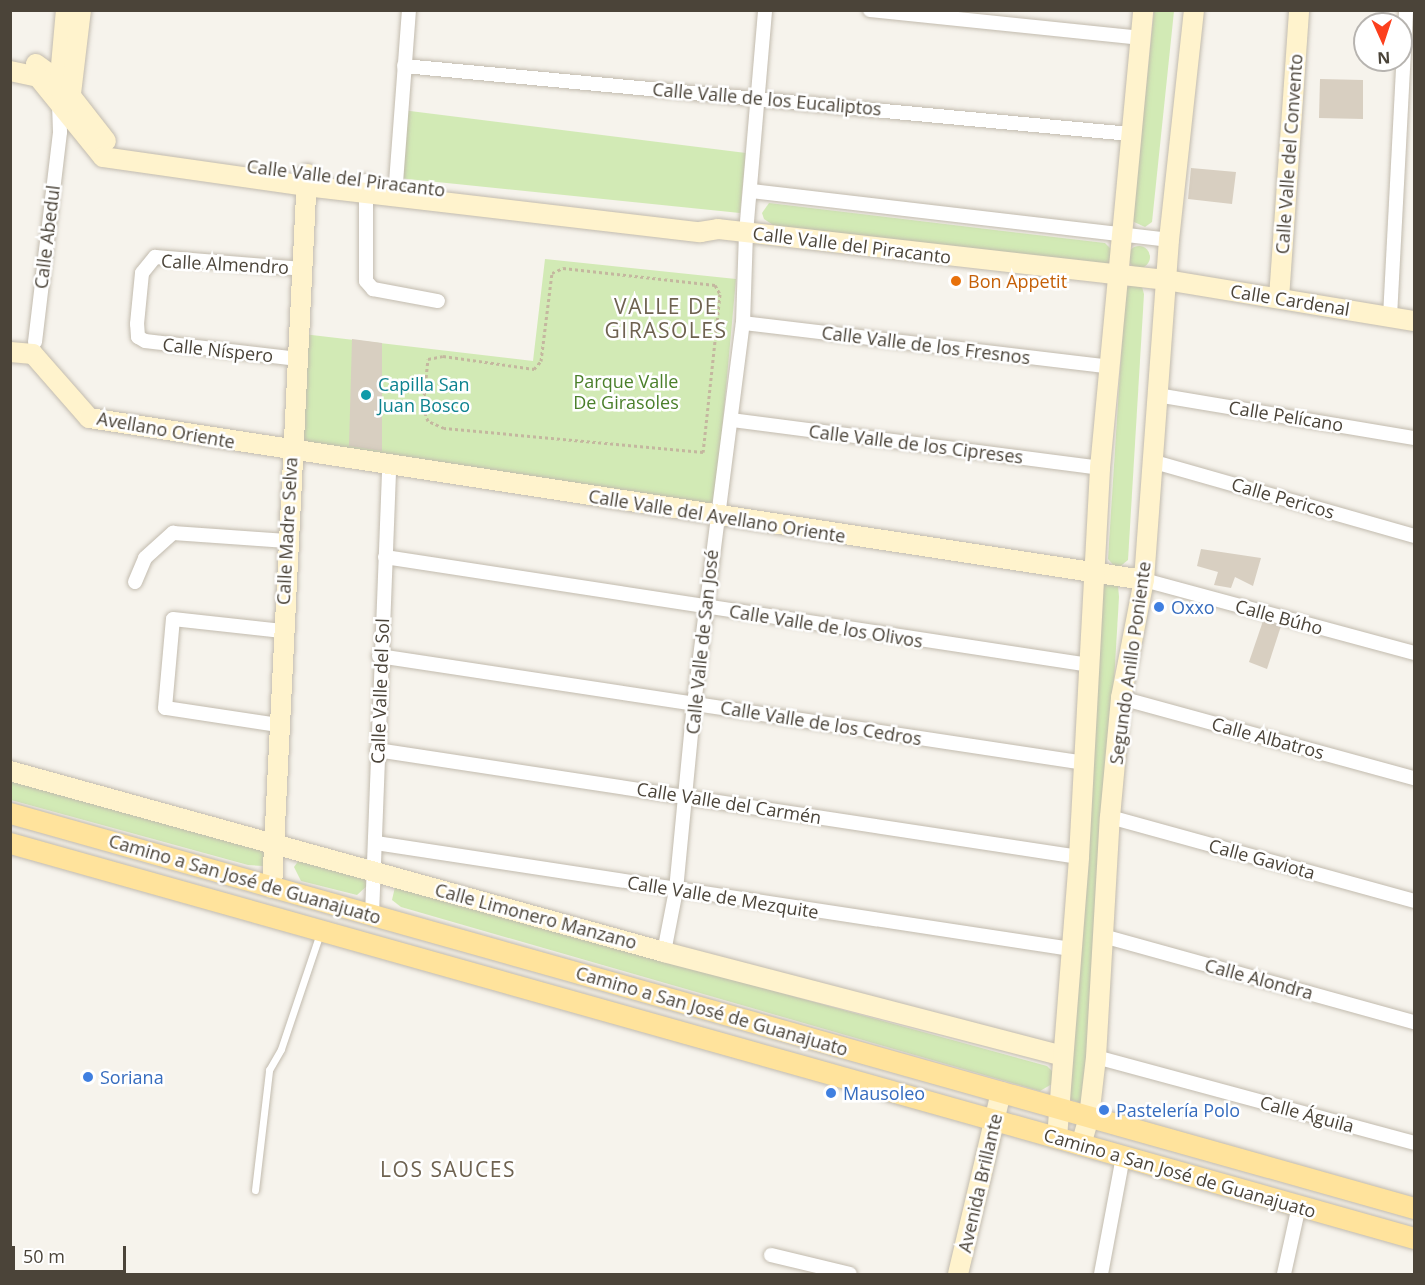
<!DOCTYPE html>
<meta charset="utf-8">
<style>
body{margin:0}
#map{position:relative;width:1425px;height:1285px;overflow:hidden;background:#f6f3ec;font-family:"Open Sans",sans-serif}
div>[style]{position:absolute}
.green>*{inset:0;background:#d2eab5}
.round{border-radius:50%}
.building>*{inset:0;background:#d8cfc1}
.path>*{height:3px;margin-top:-1.5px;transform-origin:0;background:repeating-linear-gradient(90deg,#c4b79f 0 3px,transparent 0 6px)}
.roads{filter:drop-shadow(0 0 2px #c2bbae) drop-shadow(0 0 2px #c2bbae)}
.lane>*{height:7px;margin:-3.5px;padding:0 3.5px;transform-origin:3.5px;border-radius:3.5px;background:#fff}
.street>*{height:14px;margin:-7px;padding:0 7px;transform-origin:7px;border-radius:7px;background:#fff}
.secondary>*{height:20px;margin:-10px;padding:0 10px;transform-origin:10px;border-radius:10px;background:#fff3cd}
.primary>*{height:21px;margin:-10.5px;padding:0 10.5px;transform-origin:10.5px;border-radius:10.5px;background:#ffe39c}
.dots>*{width:16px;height:16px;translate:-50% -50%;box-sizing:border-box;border:3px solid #fff;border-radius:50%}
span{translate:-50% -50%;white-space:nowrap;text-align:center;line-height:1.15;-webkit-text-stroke:5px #fff;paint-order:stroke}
.street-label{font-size:18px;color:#4b4439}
.food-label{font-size:18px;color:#c56008}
.left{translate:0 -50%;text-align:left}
.park-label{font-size:18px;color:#4a7f2a}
.culture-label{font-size:18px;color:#0d838f}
.shop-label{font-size:18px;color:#366cbe}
.quarter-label{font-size:21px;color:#6e6250;letter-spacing:1.5px}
.frame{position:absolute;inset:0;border:12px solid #4b4439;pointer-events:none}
.north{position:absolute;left:1353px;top:12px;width:60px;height:60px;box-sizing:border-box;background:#fff;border:2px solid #b7b4b0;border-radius:50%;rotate:177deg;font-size:16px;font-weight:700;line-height:24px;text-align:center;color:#4b4439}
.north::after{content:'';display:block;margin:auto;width:21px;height:27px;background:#fc3f1d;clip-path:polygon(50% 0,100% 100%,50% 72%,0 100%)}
.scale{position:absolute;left:12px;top:1246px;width:114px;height:27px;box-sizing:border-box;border:3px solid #4b4439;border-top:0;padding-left:8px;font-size:18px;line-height:21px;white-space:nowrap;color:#4b4439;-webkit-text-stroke:4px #fff;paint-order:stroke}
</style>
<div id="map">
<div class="green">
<i style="clip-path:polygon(1154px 11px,1174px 11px,1152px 222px,1145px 227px,1132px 221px)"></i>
<i style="clip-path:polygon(402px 110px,746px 153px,740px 213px,398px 178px)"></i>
<i style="clip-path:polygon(769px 203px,1105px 243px,1112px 250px,1111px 266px,776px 227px,764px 219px,762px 213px)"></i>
<i class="round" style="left:1128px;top:246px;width:22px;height:22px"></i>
<i style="clip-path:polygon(545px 259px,736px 279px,715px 508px,296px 449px,303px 334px,533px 361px)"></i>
<i style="clip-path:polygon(1134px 285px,1142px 287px,1144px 294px,1128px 560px,1117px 569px,1108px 559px,1125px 294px,1126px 287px)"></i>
<i style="clip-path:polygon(1102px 582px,1118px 586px,1119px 597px,1091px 1072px,1083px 1104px,1067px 1098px)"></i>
<i style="clip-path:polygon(10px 780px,269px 852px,270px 859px,263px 866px,248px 865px,11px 800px)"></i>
<i style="clip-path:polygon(299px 860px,365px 879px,368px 885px,357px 895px,301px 881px,294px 867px)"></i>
<i style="clip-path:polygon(395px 887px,1047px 1066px,1053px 1072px,1052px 1084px,1040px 1091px,1026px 1087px,401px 907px,392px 900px)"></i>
</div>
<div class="building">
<i style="clip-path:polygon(1320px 79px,1363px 80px,1363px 119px,1319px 118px)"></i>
<i style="clip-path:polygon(1191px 168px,1236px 172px,1232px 204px,1188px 199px)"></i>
<i style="clip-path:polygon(352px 339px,382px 343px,382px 451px,349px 446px)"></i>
<i style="clip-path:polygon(1201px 549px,1261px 558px,1253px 586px,1235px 577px,1231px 588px,1214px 585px,1218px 572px,1197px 566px)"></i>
<i style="clip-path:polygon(1263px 621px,1281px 626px,1267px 669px,1249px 662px)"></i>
</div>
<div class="path">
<i style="left:563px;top:268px;width:153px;rotate:6.4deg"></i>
<i style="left:715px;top:285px;width:10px;rotate:61deg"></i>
<i style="left:720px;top:294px;width:159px;rotate:96.1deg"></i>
<i style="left:703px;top:452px;width:260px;rotate:-174.7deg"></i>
<i style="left:444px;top:428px;width:17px;rotate:-156deg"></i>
<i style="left:428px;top:421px;width:15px;rotate:-110deg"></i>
<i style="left:423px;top:407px;width:48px;rotate:-84.1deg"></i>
<i style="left:428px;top:359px;width:15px;rotate:-11deg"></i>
<i style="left:443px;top:356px;width:92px;rotate:8.1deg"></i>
<i style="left:534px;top:369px;width:11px;rotate:-49deg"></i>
<i style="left:541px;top:361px;width:89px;rotate:-82.9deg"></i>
<i style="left:552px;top:273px;width:12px;rotate:-24deg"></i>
</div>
<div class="roads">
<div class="lane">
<i style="left:255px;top:1190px;width:121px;rotate:-83.3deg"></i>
<i style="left:269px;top:1070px;width:24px;rotate:-60deg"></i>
<i style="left:281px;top:1049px;width:122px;rotate:-71.4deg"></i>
</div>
<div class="street">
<i style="left:870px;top:10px;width:271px;rotate:5.9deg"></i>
<i style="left:404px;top:66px;width:729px;rotate:5.35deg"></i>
<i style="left:366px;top:181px;width:100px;rotate:90deg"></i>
<i style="left:366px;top:281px;width:11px;rotate:49deg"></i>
<i style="left:373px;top:289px;width:66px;rotate:10.5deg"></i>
<i style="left:752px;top:191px;width:420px;rotate:6.7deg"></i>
<i style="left:395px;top:196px;width:187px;rotate:-85.7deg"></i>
<i style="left:1390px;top:317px;width:307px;rotate:-87deg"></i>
<i style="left:743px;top:323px;width:370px;rotate:6.8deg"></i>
<i style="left:35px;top:342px;width:211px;rotate:-83.2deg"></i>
<i style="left:60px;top:132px;width:26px;rotate:-92deg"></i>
<i style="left:298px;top:359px;width:154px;rotate:-173.3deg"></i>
<i style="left:145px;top:341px;width:8px;rotate:-150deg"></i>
<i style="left:138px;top:337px;width:13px;rotate:-94deg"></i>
<i style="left:137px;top:324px;width:51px;rotate:-84.4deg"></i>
<i style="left:142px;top:273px;width:21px;rotate:-51deg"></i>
<i style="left:155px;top:257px;width:148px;rotate:4.6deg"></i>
<i style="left:1157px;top:395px;width:261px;rotate:9.5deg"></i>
<i style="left:732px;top:420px;width:371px;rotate:7.4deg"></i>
<i style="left:1151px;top:461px;width:273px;rotate:15.9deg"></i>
<i style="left:385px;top:557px;width:712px;rotate:8.72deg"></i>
<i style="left:1144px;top:580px;width:280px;rotate:15.1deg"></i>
<i style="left:135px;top:582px;width:26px;rotate:-67deg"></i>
<i style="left:145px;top:558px;width:38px;rotate:-42deg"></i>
<i style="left:173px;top:533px;width:114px;rotate:4deg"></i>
<i style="left:379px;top:656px;width:714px;rotate:8.62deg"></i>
<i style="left:1121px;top:698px;width:304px;rotate:15.3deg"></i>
<i style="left:278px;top:725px;width:114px;rotate:-171.4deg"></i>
<i style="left:165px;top:708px;width:89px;rotate:-84.9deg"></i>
<i style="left:173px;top:619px;width:110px;rotate:6.3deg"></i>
<i style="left:377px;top:750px;width:710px;rotate:8.67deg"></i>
<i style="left:1110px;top:817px;width:315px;rotate:15.4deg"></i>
<i style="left:376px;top:843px;width:703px;rotate:8.67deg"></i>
<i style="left:372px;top:915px;width:448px;rotate:-87.8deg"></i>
<i style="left:1103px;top:936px;width:323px;rotate:15.5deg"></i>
<i style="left:664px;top:952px;width:63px;rotate:-79deg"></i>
<i style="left:676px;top:890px;width:187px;rotate:-84.5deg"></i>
<i style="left:694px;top:704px;width:384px;rotate:-82.7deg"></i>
<i style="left:743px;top:323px;width:90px;rotate:-88.1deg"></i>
<i style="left:746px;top:233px;width:224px;rotate:-85.1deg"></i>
<i style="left:1096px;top:1057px;width:329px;rotate:15.1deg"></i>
<i style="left:771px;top:1255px;width:81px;rotate:13.5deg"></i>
<i style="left:1101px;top:1274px;width:120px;rotate:-79.4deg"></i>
<i style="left:1284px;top:1274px;width:70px;rotate:-77.6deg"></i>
</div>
<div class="secondary">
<i style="left:36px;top:64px;width:29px;rotate:36deg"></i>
<i style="left:59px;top:81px;width:76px;rotate:51.9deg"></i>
<i style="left:10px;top:71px;width:29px;rotate:12deg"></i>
<i style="left:38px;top:77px;width:103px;rotate:50.9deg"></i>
<i style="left:103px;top:157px;width:205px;rotate:8.1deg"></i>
<i style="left:306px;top:186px;width:397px;rotate:6.7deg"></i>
<i style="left:700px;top:232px;width:18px;rotate:-9deg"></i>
<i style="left:718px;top:229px;width:451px;rotate:6.5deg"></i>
<i style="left:1166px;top:280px;width:251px;rotate:9.4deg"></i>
<i style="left:59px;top:88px;width:78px;rotate:-84.9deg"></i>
<i style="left:70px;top:102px;width:93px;rotate:-83.2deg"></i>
<i style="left:1279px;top:298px;width:289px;rotate:-86deg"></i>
<i style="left:10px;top:352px;width:23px;rotate:5deg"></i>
<i style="left:33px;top:354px;width:85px;rotate:48.8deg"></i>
<i style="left:89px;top:418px;width:1067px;rotate:8.73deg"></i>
<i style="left:10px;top:771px;width:679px;rotate:15.47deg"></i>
<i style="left:664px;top:952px;width:412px;rotate:14.6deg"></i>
<i style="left:272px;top:888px;width:715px;rotate:-87.19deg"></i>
<i style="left:1057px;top:1138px;width:282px;rotate:-85.5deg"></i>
<i style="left:1079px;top:857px;width:390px;rotate:-86.9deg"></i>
<i style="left:1100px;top:468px;width:460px;rotate:-84.6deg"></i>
<i style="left:1081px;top:1145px;width:29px;rotate:-74deg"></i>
<i style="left:1089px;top:1117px;width:60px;rotate:-83.3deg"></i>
<i style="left:1096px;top:1057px;width:240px;rotate:-86.7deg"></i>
<i style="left:1110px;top:817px;width:120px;rotate:-84.7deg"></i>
<i style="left:1121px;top:698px;width:120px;rotate:-79deg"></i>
<i style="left:1144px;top:580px;width:341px;rotate:-85.8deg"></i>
<i style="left:1169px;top:240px;width:231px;rotate:-83.8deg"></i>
<i style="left:958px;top:1274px;width:187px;rotate:-76.7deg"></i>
</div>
<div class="primary">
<i style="left:10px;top:813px;width:1459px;rotate:15.71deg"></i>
<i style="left:10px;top:843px;width:1459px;rotate:15.71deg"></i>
</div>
</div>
<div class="dots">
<i style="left:956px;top:281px;background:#e8710a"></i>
<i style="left:366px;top:395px;background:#0f9aa8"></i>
<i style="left:1159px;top:607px;background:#3f7fe0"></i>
<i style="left:88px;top:1077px;background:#3f7fe0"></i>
<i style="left:831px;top:1093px;background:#3f7fe0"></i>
<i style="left:1104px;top:1110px;background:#3f7fe0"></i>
</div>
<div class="street-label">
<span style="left:767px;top:99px;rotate:5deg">Calle Valle de los Eucaliptos</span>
<span style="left:1289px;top:154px;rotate:-86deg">Calle Valle del Convento</span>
<span style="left:346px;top:178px;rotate:7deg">Calle Valle del Piracanto</span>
<span style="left:47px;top:237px;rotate:-83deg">Calle Abedul</span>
<span style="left:852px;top:245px;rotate:7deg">Calle Valle del Piracanto</span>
<span style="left:225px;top:264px;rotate:3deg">Calle Almendro</span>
<span style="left:1290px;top:300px;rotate:9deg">Calle Cardenal</span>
<span style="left:926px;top:345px;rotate:7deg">Calle Valle de los Fresnos</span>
<span style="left:218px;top:350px;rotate:6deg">Calle Níspero</span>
<span style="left:1286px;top:416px;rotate:9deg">Calle Pelícano</span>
<span style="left:166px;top:430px;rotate:10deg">Avellano Oriente</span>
<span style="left:916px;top:444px;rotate:7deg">Calle Valle de los Cipreses</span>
<span style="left:1283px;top:498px;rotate:16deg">Calle Pericos</span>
<span style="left:717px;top:516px;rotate:9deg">Calle Valle del Avellano Oriente</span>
<span style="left:287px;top:531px;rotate:-87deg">Calle Madre Selva</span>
<span style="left:1279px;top:617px;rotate:15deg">Calle Búho</span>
<span style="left:826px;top:626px;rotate:9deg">Calle Valle de los Olivos</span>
<span style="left:702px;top:642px;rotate:-84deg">Calle Valle de San José</span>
<span style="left:1130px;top:663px;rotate:-82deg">Segundo Anillo Poniente</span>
<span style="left:380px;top:691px;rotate:-88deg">Calle Valle del Sol</span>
<span style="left:821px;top:723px;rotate:9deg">Calle Valle de los Cedros</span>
<span style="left:1268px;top:738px;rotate:15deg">Calle Albatros</span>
<span style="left:729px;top:803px;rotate:9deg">Calle Valle del Carmén</span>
<span style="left:1262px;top:859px;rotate:15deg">Calle Gaviota</span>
<span style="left:245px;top:879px;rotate:16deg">Camino a San José de Guanajuato</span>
<span style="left:723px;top:897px;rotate:9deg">Calle Valle de Mezquite</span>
<span style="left:536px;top:916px;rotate:15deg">Calle Limonero Manzano</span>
<span style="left:1259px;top:979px;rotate:15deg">Calle Alondra</span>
<span style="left:712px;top:1011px;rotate:16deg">Camino a San José de Guanajuato</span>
<span style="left:1307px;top:1114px;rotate:15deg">Calle Águila</span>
<span style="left:1180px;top:1173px;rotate:16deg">Camino a San José de Guanajuato</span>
<span style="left:980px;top:1183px;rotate:-77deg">Avenida Brillante</span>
</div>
<div class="food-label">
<span class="left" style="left:968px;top:281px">Bon Appetit</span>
</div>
<div class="park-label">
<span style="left:626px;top:392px">Parque Valle<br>De Girasoles</span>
</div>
<div class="culture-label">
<span class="left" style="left:378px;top:395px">Capilla San<br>Juan Bosco</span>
</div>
<div class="shop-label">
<span class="left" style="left:1171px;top:607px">Oxxo</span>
<span class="left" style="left:100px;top:1077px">Soriana</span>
<span class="left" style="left:843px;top:1093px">Mausoleo</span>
<span class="left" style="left:1116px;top:1110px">Pastelería Polo</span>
</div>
<div class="quarter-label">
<span style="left:666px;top:318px">VALLE DE<br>GIRASOLES</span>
<span style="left:448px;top:1169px">LOS SAUCES</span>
</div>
<div class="frame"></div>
<div class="north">N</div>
<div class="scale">50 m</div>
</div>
